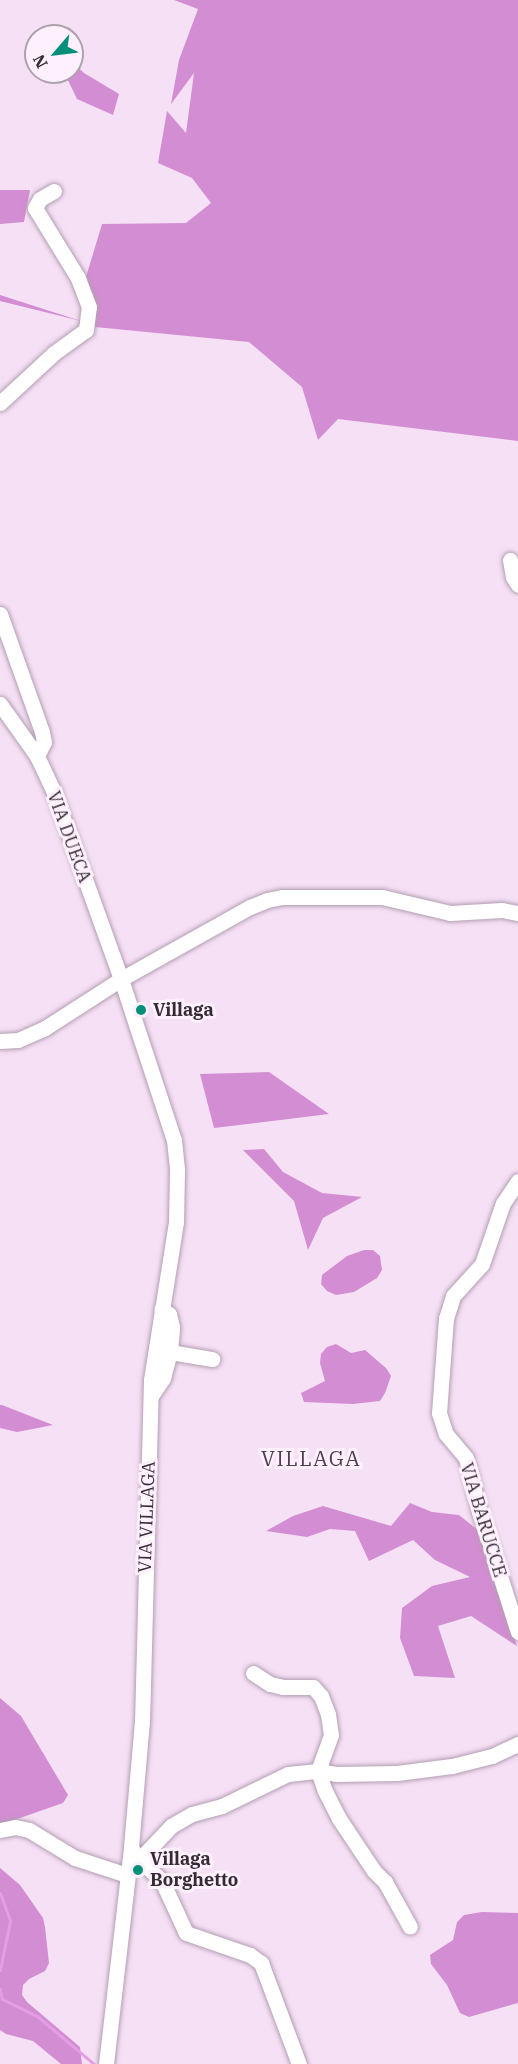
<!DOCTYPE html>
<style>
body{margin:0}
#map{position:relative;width:518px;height:2064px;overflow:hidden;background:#f6e0f5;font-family:"IBM Plex Serif",serif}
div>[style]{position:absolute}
.forest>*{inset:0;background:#d38dd2}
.stream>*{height:3px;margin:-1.5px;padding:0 1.5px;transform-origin:1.5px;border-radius:1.5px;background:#e49ee3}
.roads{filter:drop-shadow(0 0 2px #b39eb2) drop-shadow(0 0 2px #b39eb2)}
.minor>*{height:15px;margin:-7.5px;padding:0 7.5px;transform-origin:7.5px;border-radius:7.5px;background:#fff}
.dots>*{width:16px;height:16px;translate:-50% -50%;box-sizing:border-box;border:3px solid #fef0fd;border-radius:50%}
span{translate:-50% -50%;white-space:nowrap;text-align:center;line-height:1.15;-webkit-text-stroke:6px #fef0fd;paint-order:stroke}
.street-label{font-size:18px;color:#342c34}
.poi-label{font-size:18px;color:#342c34;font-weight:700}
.left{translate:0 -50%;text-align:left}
.quarter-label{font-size:21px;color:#4e3d4e;letter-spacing:1.5px}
.north{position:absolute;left:24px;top:24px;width:60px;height:60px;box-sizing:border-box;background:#fef0fd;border:2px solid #ada2ad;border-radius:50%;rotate:242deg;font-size:16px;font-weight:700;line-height:24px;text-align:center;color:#342c34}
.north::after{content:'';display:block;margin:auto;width:21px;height:27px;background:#00907a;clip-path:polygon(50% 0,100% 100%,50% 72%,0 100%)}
</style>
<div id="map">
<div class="forest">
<i style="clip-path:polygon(174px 0,518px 0,518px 441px,338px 419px,318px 440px,302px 387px,249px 342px,95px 327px,86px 277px,102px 224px,186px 223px,211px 203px,192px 178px,158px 163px,167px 111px,186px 133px,194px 73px,171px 104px,179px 60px,198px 9px)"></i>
<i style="clip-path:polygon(72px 61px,84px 73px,119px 94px,113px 115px,77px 99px,64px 72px,72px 72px)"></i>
<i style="clip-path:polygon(0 190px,30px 190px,24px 222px,0 224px)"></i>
<i style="clip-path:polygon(0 295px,81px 321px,0 301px)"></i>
<i style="clip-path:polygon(269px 1072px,329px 1114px,214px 1128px,200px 1074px)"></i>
<i style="clip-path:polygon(264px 1149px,283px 1172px,322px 1193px,362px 1197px,323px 1218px,308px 1250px,294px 1201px,243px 1150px)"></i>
<i style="clip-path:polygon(364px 1250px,373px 1250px,380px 1256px,382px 1270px,377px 1278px,354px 1292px,336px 1295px,327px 1291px,321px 1284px,322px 1275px,347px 1256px)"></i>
<i style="clip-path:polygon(336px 1344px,351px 1353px,365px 1350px,386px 1368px,391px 1376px,385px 1393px,380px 1401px,353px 1404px,304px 1402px,301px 1393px,325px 1381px,320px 1363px,321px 1354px,327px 1347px)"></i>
<i style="clip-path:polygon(0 1405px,2px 1405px,53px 1425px,17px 1432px,0 1428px)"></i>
<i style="clip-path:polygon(410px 1503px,432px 1512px,459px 1515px,479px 1531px,517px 1646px,471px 1616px,438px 1626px,455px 1678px,414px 1676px,400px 1638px,402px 1608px,432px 1586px,470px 1577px,435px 1560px,413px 1540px,369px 1561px,355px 1531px,330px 1529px,307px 1537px,266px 1531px,293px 1516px,323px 1506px,391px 1526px)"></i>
<i style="clip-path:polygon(0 1698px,21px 1716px,68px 1795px,63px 1803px,0 1825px)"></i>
<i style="clip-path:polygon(0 1868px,20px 1885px,43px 1918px,45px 1927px,49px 1963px,45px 1971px,29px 1979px,23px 1985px,22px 1995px,27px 2002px,80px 2047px,82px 2064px,61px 2064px,33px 2041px,6px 2034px,0 2030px)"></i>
<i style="clip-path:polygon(482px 1912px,518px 1913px,518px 2003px,469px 2017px,460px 2013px,447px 1985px,431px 1964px,430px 1955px,453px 1940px,457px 1922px,464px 1915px)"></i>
</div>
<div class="stream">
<i style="left:0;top:1893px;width:30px;rotate:70deg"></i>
<i style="left:10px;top:1921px;width:50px;rotate:101.5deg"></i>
<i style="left:0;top:1989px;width:10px;rotate:79deg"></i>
<i style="left:2px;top:1999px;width:39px;rotate:26deg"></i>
<i style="left:37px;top:2016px;width:75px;rotate:40.1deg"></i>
</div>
<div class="roads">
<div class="minor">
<i style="left:0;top:403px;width:74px;rotate:-42.8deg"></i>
<i style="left:54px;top:353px;width:39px;rotate:-36deg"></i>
<i style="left:86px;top:330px;width:23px;rotate:-83deg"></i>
<i style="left:89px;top:307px;width:31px;rotate:-111deg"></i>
<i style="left:78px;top:278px;width:82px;rotate:-121.6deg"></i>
<i style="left:35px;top:208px;width:10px;rotate:-61deg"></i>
<i style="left:40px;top:199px;width:16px;rotate:-30deg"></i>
<i style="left:510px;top:560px;width:17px;rotate:80deg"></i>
<i style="left:513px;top:577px;width:9px;rotate:58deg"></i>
<i style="left:0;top:614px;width:125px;rotate:70.4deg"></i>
<i style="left:42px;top:732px;width:10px;rotate:79deg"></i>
<i style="left:44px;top:742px;width:16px;rotate:117deg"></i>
<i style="left:0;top:704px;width:64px;rotate:54.6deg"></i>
<i style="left:37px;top:756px;width:38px;rotate:65deg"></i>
<i style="left:53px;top:790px;width:201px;rotate:70.2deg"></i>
<i style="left:121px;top:979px;width:169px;rotate:71.8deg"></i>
<i style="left:174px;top:1140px;width:31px;rotate:84deg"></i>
<i style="left:177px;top:1171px;width:51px;rotate:91.1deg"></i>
<i style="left:176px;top:1222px;width:160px;rotate:99deg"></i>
<i style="left:151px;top:1380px;width:341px;rotate:91.5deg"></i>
<i style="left:142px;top:1721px;width:127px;rotate:95deg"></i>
<i style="left:131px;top:1848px;width:217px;rotate:96.6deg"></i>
<i style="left:0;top:1041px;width:18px;rotate:-3deg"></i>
<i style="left:18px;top:1040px;width:30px;rotate:-24deg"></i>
<i style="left:45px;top:1028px;width:90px;rotate:-32.8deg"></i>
<i style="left:121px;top:979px;width:148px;rotate:-29.2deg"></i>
<i style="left:250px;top:907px;width:18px;rotate:-22deg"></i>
<i style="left:267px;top:900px;width:15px;rotate:-11deg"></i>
<i style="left:282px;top:897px;width:100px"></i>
<i style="left:382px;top:897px;width:70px;rotate:13.2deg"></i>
<i style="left:450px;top:913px;width:52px;rotate:-3.3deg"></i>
<i style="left:502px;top:910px;width:16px;rotate:11deg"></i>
<i style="left:518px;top:1181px;width:27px;rotate:124deg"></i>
<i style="left:503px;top:1203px;width:65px;rotate:109deg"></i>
<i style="left:482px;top:1264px;width:43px;rotate:132.2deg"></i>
<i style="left:453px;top:1296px;width:10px;rotate:107deg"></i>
<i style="left:450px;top:1306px;width:13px;rotate:108deg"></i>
<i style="left:446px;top:1318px;width:95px;rotate:94.2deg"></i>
<i style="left:439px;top:1413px;width:22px;rotate:72deg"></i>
<i style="left:446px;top:1434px;width:31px;rotate:50deg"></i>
<i style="left:466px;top:1458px;width:54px;rotate:76deg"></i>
<i style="left:479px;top:1510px;width:128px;rotate:72.3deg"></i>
<i style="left:170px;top:1352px;width:43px;rotate:9.5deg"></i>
<i style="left:151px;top:1396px;width:22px;rotate:-56deg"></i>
<i style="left:163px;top:1378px;width:27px;rotate:-75deg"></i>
<i style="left:170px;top:1352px;width:25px;rotate:-85deg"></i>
<i style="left:172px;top:1327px;width:13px;rotate:-103deg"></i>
<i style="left:169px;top:1314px;width:9px;rotate:-148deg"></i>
<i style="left:253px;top:1673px;width:20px;rotate:33deg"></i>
<i style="left:270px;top:1684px;width:13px;rotate:13deg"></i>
<i style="left:283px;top:1687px;width:30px"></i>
<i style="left:313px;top:1687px;width:12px;rotate:48deg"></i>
<i style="left:321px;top:1696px;width:19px;rotate:69deg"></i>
<i style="left:328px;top:1714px;width:21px;rotate:82deg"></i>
<i style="left:331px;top:1735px;width:38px;rotate:110deg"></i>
<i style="left:318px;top:1771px;width:21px;rotate:71deg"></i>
<i style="left:325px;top:1791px;width:29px;rotate:63deg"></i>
<i style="left:338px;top:1817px;width:65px;rotate:56.3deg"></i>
<i style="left:374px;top:1871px;width:16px;rotate:45deg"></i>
<i style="left:385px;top:1882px;width:51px;rotate:60.9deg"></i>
<i style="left:0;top:1830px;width:15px;rotate:-11deg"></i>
<i style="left:15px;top:1827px;width:14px;rotate:12deg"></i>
<i style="left:29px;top:1830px;width:54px;rotate:31.3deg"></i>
<i style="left:75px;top:1858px;width:55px;rotate:18.1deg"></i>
<i style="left:131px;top:1848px;width:14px;rotate:56deg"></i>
<i style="left:139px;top:1860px;width:47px;rotate:-46.7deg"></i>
<i style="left:171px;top:1826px;width:24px;rotate:-30deg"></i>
<i style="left:192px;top:1814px;width:31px;rotate:-15deg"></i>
<i style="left:222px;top:1806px;width:73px;rotate:-25.9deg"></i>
<i style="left:288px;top:1774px;width:30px;rotate:-6deg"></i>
<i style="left:318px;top:1771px;width:18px;rotate:9deg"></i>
<i style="left:336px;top:1774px;width:61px;rotate:-0.9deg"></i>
<i style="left:397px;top:1773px;width:55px;rotate:-7.3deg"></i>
<i style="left:452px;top:1766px;width:41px;rotate:-14deg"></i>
<i style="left:492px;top:1756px;width:29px;rotate:-25deg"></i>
<i style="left:139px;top:1860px;width:31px;rotate:42deg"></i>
<i style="left:162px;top:1881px;width:57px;rotate:65.2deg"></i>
<i style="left:186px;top:1933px;width:68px;rotate:19deg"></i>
<i style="left:250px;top:1955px;width:14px;rotate:36deg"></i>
<i style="left:261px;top:1963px;width:108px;rotate:69.4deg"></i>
</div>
</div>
<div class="dots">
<i style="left:141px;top:1010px;background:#00907a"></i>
<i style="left:138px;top:1870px;background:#00907a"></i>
</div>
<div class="street-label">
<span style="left:69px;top:837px;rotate:70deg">VIA DUECA</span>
<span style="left:147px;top:1517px;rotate:-88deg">VIA VILLAGA</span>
<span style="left:483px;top:1520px;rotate:73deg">VIA BARUCCE</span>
</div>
<div class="poi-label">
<span class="left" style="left:153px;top:1010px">Villaga</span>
<span class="left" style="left:150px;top:1870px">Villaga<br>Borghetto</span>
</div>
<div class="quarter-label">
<span style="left:311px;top:1458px">VILLAGA</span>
</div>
<div class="north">N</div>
</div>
